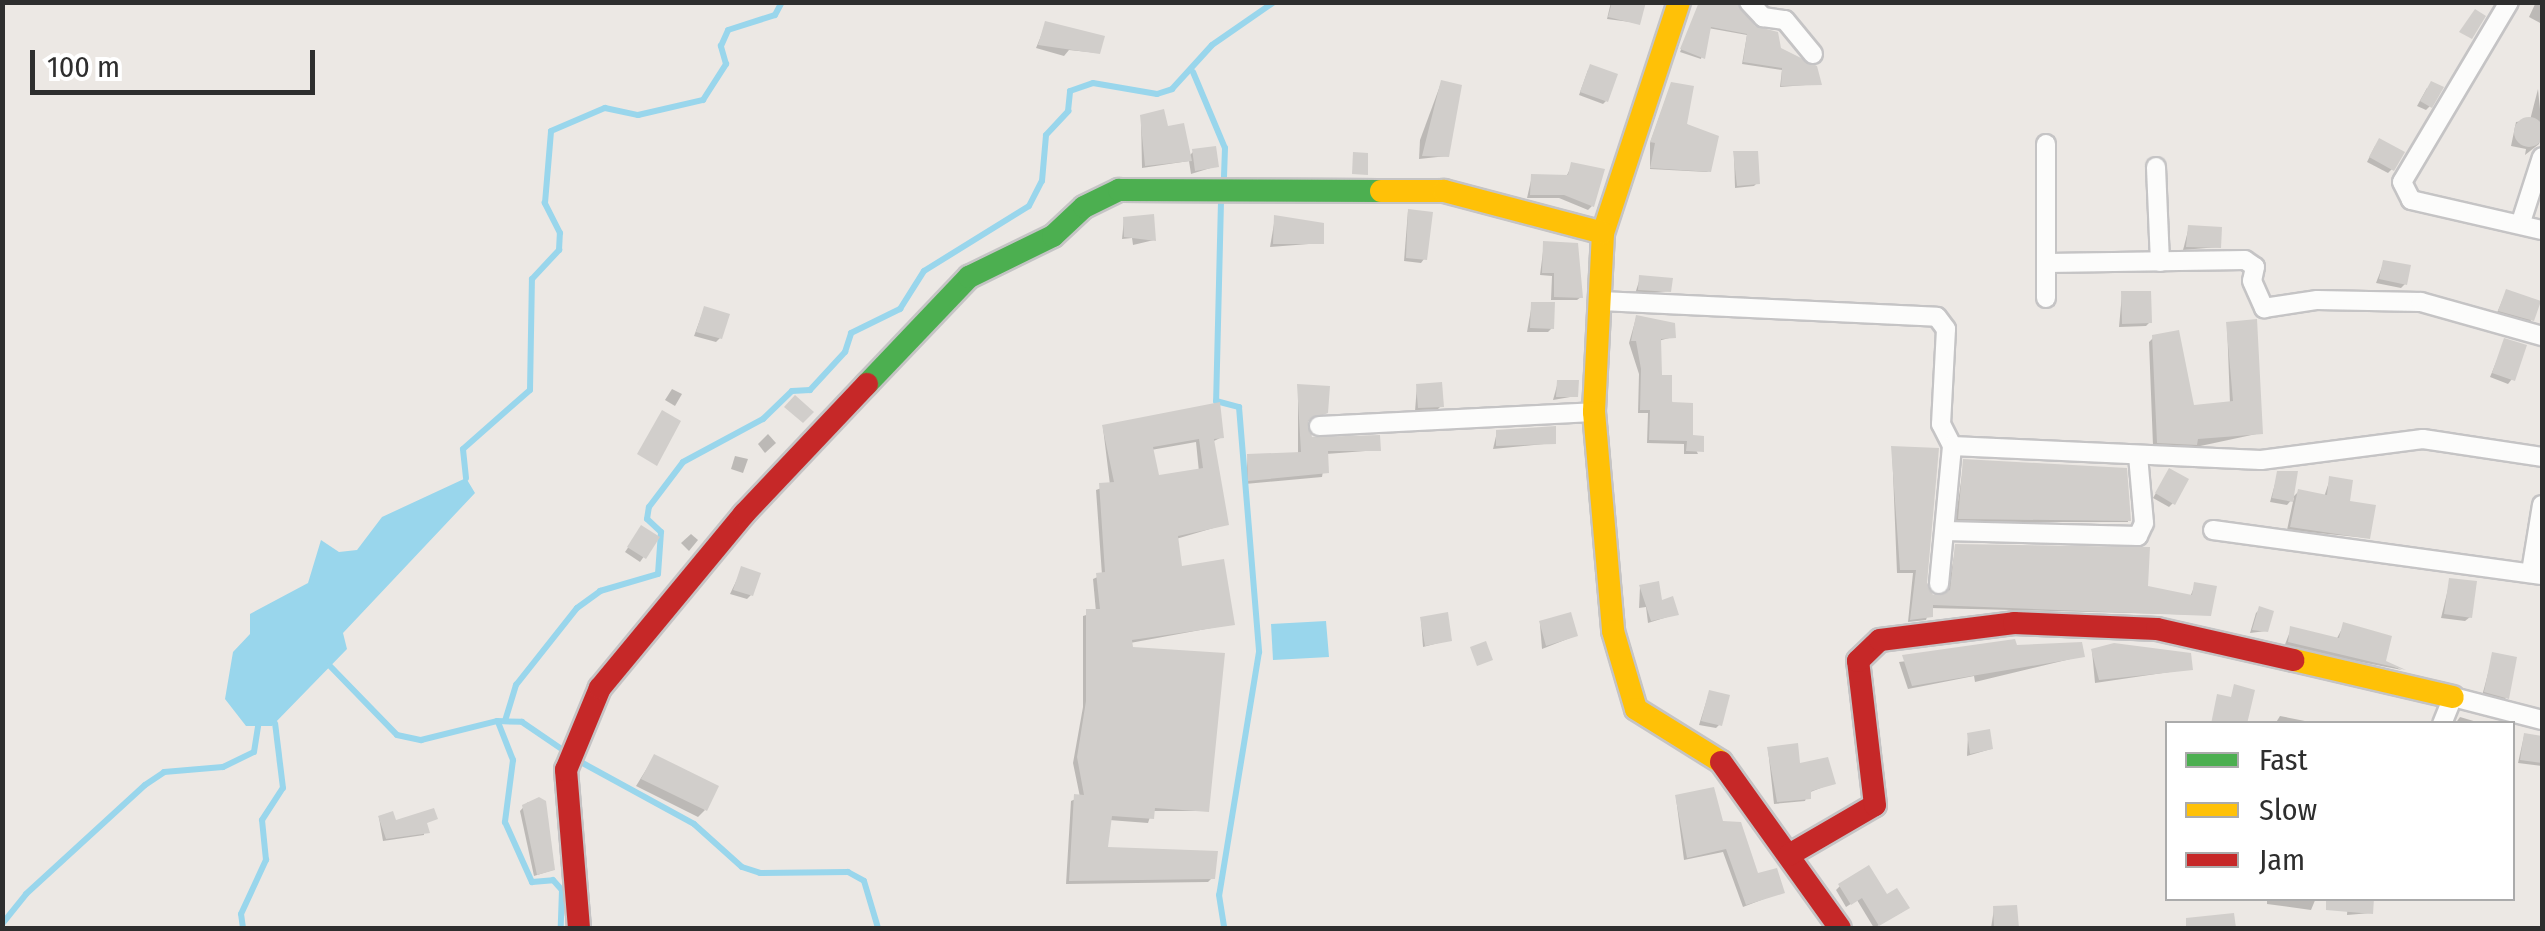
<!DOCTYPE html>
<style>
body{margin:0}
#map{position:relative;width:2545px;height:931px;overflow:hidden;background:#ece8e4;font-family:"Fira Sans Condensed",sans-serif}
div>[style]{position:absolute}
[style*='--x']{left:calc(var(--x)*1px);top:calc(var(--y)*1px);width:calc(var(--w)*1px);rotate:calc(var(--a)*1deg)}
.water>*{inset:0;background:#99d6ec}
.shadow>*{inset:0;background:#0003}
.stream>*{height:6px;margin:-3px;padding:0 3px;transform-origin:3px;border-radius:3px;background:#99d6ec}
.building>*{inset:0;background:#d1cecb}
.round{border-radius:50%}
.roads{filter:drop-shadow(2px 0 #c5c4c5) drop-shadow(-2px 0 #c5c4c5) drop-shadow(0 2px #c5c4c5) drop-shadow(0 -2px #c5c4c5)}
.street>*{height:18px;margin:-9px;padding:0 9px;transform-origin:9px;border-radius:9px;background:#fcfcfb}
.fast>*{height:22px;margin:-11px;padding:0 11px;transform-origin:11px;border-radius:11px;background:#4caf50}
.slow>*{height:22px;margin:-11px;padding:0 11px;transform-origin:11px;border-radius:11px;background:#ffc107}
.jam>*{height:22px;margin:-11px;padding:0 11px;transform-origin:11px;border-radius:11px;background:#c62828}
span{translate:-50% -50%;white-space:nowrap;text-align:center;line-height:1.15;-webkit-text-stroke:8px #fff;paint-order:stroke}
.frame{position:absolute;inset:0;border:5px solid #2e2e2e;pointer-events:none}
.legend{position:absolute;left:2165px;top:721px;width:350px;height:180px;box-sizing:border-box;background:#fff;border:2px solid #ababab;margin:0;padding:12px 18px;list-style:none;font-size:30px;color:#2e2e2e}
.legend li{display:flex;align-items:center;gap:20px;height:50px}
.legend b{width:50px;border:2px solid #ababab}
.scale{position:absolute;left:30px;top:50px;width:285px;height:45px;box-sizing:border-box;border:5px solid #2e2e2e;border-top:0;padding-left:12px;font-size:30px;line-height:35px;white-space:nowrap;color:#2e2e2e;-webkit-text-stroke:8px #fff;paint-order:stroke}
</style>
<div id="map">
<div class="water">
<div style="clip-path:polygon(466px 478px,475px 493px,343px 633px,347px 649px,272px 726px,246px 726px,225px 699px,233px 652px,250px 634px,250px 614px,308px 583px,321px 540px,339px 552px,357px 550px,382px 517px)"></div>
<div style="clip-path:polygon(1326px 621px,1329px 657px,1273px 660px,1271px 624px)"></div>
</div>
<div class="shadow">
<div style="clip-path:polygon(1611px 2px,1643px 2px,1638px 23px,1607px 19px)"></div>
<div style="clip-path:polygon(1701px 2px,1737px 11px,1819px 84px,1780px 87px,1782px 70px,1742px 64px,1747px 35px,1708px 28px,1701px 59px,1680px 52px)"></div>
<div style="clip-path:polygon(2536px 2px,2542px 2px,2542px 24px,2529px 17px)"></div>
<div style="clip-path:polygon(1046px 24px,1098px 53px,1069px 50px,1064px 56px,1036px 48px)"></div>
<div style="clip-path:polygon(1588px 70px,1606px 101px,1603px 104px,1579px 95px)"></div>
<div style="clip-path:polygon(1441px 83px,1447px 156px,1419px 159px,1420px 140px)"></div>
<div style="clip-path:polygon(1670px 87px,1709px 171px,1707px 172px,1650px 169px,1650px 143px)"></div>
<div style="clip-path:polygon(2427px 88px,2430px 106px,2426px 110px,2417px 106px)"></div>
<div style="clip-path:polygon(2538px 89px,2542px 129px,2539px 144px,2525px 155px,2526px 149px,2511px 146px,2516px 122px,2530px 120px)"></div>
<div style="clip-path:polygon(1141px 118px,1166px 129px,1189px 156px,1193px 152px,1217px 166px,1191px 174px,1189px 161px,1142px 168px)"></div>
<div style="clip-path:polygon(2375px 146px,2392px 169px,2388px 173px,2367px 162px)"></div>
<div style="clip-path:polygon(1734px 153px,1757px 183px,1754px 186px,1735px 188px)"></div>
<div style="clip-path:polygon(1572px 165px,1592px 206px,1588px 210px,1559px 198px,1527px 198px,1532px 176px,1566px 177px)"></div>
<div style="clip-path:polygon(1408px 211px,1424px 259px,1421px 263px,1404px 261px)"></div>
<div style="clip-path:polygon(1275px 218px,1322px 243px,1270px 247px)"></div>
<div style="clip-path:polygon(1124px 219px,1154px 240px,1133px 245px,1132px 238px,1122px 239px)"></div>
<div style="clip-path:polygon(2189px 227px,2218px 247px,2183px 250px)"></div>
<div style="clip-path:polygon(1544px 244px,1581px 297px,1577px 300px,1551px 300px,1552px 276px,1540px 275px)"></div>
<div style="clip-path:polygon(2384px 262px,2405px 284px,2401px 288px,2376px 283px)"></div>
<div style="clip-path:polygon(1640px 278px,1669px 291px,1635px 294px)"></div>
<div style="clip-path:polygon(2506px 292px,2532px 319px,2528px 324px,2496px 315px)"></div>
<div style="clip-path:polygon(2122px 294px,2150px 322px,2146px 326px,2119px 327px)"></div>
<div style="clip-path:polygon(1532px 304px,1552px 328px,1548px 332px,1527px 332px)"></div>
<div style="clip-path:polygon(704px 309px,720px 338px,716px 342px,694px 336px)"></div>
<div style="clip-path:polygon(1636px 318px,1673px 337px,1658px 341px,1660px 377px,1698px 454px,1684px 454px,1684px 444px,1647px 443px,1648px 413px,1638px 413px,1639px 374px,1629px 343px)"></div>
<div style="clip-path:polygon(2227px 324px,2261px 433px,2191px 448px,2153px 446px,2149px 342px,2154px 337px,2192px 407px,2230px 404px)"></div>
<div style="clip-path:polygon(2505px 341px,2512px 379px,2508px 384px,2490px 377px)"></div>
<div style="clip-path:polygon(1558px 382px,1576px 396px,1553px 400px)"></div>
<div style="clip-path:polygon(1417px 386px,1441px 406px,1437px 410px,1415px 411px)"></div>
<div style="clip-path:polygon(1298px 387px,1325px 412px,1305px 423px,1311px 439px,1379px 450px,1326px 454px,1322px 477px,1245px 484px,1248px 456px,1298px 454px)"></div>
<div style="clip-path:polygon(672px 389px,682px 394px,675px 406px,665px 400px)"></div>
<div style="clip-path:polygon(evenodd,1103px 428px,1222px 437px,1212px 442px,1227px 524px,1176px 539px,1180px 569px,1233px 624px,1130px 643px,1206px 811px,1152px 811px,1148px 823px,1109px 820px,1105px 850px,1212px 878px,1208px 882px,1066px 884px,1071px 801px,1080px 797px,1073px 763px,1083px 707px,1083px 616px,1096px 612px,1093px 579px,1102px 575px,1096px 490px,1110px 485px,1103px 428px,1196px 442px,1199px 472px,1157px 478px,1151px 450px,1196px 442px)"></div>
<div style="clip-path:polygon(1497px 432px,1554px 443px,1493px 449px)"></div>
<div style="clip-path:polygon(768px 434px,776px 443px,765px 453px,758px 444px)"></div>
<div style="clip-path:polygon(1892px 448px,1931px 598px,1947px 594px,1956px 546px,2190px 597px,2195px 585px,2209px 615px,1930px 608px,1926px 620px,1908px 622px,1913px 573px,1897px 573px)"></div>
<div style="clip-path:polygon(735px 456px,748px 459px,743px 473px,731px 469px)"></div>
<div style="clip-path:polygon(1964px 462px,2124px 470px,2128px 522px,1955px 522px)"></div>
<div style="clip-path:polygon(2278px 473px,2291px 499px,2298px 492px,2324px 497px,2330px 479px,2368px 538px,2287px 530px,2294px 497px,2287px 505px,2270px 502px)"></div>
<div style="clip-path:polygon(2166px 476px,2173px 503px,2169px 507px,2153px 498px)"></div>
<div style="clip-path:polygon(638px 533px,657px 538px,640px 562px,625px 552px)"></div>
<div style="clip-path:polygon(691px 534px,698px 540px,689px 551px,681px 543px)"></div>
<div style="clip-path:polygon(742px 569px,751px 595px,747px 599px,730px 594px)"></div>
<div style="clip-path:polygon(2450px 581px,2470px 617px,2465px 621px,2441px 618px)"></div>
<div style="clip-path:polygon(1640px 587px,1660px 603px,1677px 614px,1648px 623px,1646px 607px,1639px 608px)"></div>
<div style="clip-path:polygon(2260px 609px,2266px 631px,2250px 633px,2256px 613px)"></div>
<div style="clip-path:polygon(1421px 619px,1450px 640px,1423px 647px)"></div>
<div style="clip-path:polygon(1540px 624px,1575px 636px,1542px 649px)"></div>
<div style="clip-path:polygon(2344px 625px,2383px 662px,2402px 670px,2284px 647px,2291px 629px,2336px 640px)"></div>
<div style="clip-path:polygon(2016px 647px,2083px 656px,1975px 682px,1974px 676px,1908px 689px,1899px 662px)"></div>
<div style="clip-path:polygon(2092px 651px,2190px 669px,2095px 683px)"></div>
<div style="clip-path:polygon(2493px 655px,2507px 697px,2503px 701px,2482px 696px)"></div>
<div style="clip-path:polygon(1709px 693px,1720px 724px,1716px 728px,1699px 725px)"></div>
<div style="clip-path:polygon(2280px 716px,2320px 724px,2275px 724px)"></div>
<div style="clip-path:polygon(2460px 717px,2477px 722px,2455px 724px)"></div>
<div style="clip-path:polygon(1968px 735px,1991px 749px,1967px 756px)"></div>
<div style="clip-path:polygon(2524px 736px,2542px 741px,2542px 766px,2518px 763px)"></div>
<div style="clip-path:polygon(1768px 749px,1798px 766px,1833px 783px,1808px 793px,1805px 801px,1774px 804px)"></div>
<div style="clip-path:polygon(654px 757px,705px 810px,698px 817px,636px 786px)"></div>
<div style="clip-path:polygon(1676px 798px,1721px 824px,1756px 876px,1782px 892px,1743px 907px,1723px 852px,1684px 860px)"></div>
<div style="clip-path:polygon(528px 802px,553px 870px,534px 876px,520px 811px)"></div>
<div style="clip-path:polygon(379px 818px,395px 823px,435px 818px,424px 824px,424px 835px,383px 841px)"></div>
<div style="clip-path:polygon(1840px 886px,1886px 897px,1902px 912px,1874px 928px,1857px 900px,1846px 907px,1836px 890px)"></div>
<div style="clip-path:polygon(2267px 898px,2316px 898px,2311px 910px,2267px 904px)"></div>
<div style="clip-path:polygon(2348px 898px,2371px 913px,2347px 915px)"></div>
<div style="clip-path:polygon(2015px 907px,2016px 928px,1991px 928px,1994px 909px)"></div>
</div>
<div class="stream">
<div style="--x:1193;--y:72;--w:82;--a:67.2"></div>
<div style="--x:1225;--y:148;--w:36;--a:92"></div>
<div style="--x:1221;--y:201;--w:200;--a:91.4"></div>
<div style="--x:1216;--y:401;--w:24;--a:15"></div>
<div style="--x:1239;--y:407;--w:246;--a:85.3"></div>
<div style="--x:1259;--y:652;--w:246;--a:99.3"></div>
<div style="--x:1219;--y:895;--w:33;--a:81"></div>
<div style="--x:466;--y:478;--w:29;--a:-96"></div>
<div style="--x:463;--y:449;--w:89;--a:-41.4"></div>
<div style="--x:530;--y:390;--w:111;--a:-89"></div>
<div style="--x:532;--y:279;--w:40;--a:-47"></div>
<div style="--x:559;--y:250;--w:17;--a:-87"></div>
<div style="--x:560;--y:233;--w:34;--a:-117"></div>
<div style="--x:545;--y:203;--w:72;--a:-85.2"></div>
<div style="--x:551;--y:131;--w:59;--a:-23.1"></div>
<div style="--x:605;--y:108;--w:34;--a:12"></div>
<div style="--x:638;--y:115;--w:67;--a:-13"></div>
<div style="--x:703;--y:100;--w:43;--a:-57.4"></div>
<div style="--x:726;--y:64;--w:19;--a:-106"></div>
<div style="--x:721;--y:46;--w:17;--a:-66"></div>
<div style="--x:728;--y:30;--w:49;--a:-17.7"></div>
<div style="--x:775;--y:15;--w:15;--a:-62"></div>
<div style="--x:330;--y:666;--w:96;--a:45.8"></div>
<div style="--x:397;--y:735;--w:25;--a:12"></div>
<div style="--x:421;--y:740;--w:78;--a:-14"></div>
<div style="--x:497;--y:721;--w:25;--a:2"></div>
<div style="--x:522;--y:722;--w:53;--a:34.3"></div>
<div style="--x:505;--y:721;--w:38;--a:-73"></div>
<div style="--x:516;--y:685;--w:98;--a:-51.6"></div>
<div style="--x:577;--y:608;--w:29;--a:-36"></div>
<div style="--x:600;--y:591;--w:60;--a:-16.3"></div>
<div style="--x:658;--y:574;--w:42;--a:-85.9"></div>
<div style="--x:661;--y:532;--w:19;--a:-137"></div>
<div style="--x:647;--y:519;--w:12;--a:-81"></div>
<div style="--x:649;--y:507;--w:56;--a:-52.9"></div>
<div style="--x:683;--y:462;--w:91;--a:-28.3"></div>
<div style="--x:763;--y:419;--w:40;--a:-44"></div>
<div style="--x:792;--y:391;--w:18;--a:-3"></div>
<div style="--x:810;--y:390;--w:52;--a:-47.4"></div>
<div style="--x:845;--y:352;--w:20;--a:-72"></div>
<div style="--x:851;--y:333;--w:55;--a:-26.1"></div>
<div style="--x:900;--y:309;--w:45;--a:-57.7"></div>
<div style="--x:924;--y:271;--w:123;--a:-31.8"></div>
<div style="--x:1029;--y:206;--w:28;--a:-63"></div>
<div style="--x:1042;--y:181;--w:46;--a:-85"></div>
<div style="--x:1046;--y:135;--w:33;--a:-47"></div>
<div style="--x:1068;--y:111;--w:20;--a:-84"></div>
<div style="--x:1070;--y:91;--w:24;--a:-19"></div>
<div style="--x:1093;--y:83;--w:65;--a:9.8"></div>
<div style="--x:1157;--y:94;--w:16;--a:-18"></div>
<div style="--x:1172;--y:89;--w:59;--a:-47.7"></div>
<div style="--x:1212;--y:45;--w:75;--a:-34.7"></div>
<div style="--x:498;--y:722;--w:41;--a:68.5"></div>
<div style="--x:513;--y:760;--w:63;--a:97.4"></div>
<div style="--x:505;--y:822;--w:66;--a:65.8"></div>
<div style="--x:532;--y:882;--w:21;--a:-5"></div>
<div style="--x:553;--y:880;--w:13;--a:48"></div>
<div style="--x:562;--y:890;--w:38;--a:92"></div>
<div style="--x:579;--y:761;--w:131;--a:28.7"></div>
<div style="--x:694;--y:824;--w:64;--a:41.9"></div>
<div style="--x:742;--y:867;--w:19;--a:18"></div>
<div style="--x:760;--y:873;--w:88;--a:-0.7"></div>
<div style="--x:848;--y:872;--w:18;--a:29"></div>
<div style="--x:864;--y:881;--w:49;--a:73.4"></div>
<div style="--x:2;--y:924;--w:38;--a:-51"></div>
<div style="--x:26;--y:894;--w:161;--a:-42.5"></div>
<div style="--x:145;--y:785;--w:23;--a:-34"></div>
<div style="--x:164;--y:772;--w:59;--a:-4.8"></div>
<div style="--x:223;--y:767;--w:34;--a:-26"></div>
<div style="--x:254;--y:752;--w:26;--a:-81"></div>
<div style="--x:243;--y:928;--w:14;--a:-98"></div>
<div style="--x:241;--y:914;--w:60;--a:-65.2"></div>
<div style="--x:266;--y:860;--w:40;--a:-95.7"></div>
<div style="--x:262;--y:820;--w:38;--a:-57"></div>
<div style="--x:283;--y:788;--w:65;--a:-97"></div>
</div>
<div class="building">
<div style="clip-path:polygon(1612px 2px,1646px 2px,1640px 25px,1608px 17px)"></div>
<div style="clip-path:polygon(1699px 2px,1737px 2px,1755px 26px,1778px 32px,1781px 48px,1817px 66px,1822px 85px,1781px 86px,1782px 68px,1743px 62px,1747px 34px,1711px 27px,1705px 59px,1680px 49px)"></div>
<div style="clip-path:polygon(2475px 9px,2486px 16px,2472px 39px,2459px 32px)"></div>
<div style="clip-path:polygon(1045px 21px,1105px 36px,1100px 54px,1038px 45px)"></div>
<div style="clip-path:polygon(1590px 64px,1618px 74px,1608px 102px,1580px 92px)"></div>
<div style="clip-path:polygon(1441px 80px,1462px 85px,1449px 157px,1422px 156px)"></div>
<div style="clip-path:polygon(2431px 81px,2444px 87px,2432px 108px,2420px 101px)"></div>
<div style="clip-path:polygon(1671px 82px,1694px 86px,1687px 124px,1719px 136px,1711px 172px,1650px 168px,1655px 143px,1650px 142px)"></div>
<div style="clip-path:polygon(1164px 109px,1168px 126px,1184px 123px,1192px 161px,1145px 166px,1140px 115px)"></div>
<div class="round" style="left:2514px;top:117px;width:30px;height:30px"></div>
<div style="clip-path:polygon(2379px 138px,2405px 152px,2394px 171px,2369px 157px)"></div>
<div style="clip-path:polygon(1216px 146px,1219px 167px,1195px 171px,1192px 149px)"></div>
<div style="clip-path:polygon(1733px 151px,1758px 151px,1760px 184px,1737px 186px)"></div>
<div style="clip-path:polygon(1353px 152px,1368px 153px,1368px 175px,1352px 174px)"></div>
<div style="clip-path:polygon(1571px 162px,1605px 169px,1594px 207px,1564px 195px,1530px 195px,1531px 174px,1568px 175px)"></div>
<div style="clip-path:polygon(1408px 209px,1433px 212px,1427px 260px,1406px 258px)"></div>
<div style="clip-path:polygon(1154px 214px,1156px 241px,1124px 237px,1123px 217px)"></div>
<div style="clip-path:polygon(1274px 215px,1324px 223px,1324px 244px,1273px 244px)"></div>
<div style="clip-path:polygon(2188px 225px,2222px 227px,2221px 248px,2186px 247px)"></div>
<div style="clip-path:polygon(1543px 241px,1578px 243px,1583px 298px,1554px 297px,1554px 273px,1542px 273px)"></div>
<div style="clip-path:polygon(2383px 260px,2411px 265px,2407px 285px,2379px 279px)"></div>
<div style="clip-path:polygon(1639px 275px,1673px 278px,1671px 292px,1638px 290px)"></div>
<div style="clip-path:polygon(2506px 289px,2541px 301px,2534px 321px,2498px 311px)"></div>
<div style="clip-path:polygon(2121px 291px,2151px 291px,2152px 323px,2122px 324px)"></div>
<div style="clip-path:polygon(1531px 302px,1555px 302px,1554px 329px,1530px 328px)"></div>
<div style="clip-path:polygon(704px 306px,730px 314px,722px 339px,696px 332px)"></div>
<div style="clip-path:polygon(1636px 315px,1675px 323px,1676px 338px,1661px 339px,1662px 375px,1672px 375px,1672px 402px,1693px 403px,1693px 435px,1704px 436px,1704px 452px,1686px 451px,1687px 441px,1649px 440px,1650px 410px,1640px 410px,1641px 369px,1636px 341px,1631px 341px)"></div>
<div style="clip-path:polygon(2257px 319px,2263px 434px,2198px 439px,2197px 445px,2157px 443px,2152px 335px,2179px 330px,2194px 405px,2233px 401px,2226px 322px)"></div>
<div style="clip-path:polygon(2504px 338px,2527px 345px,2515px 381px,2492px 373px)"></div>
<div style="clip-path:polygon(1557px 380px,1579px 380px,1578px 397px,1556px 397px)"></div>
<div style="clip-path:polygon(1442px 382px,1444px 407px,1418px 408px,1416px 384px)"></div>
<div style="clip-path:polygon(1297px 384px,1330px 386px,1328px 413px,1308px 421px,1312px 437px,1380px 435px,1381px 451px,1328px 451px,1329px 473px,1248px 481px,1247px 454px,1301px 452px)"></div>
<div style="clip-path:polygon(795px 395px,814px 412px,803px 423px,784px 407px)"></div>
<div style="clip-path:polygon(evenodd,1220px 402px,1224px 438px,1214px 439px,1229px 525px,1178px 536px,1182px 566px,1224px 559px,1235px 625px,1132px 640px,1133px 647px,1225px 653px,1209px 812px,1155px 808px,1154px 819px,1112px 816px,1108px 847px,1218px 851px,1215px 879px,1069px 881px,1074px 794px,1084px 795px,1077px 757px,1086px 701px,1086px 609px,1100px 609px,1096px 573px,1105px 572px,1099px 483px,1114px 482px,1102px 425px,1220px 402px,1199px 439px,1203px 468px,1159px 475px,1153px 447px,1199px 439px)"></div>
<div style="clip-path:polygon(662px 410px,681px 421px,657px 466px,637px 454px)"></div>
<div style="clip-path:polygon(1556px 426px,1556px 444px,1496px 446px,1496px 430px)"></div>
<div style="clip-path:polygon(1891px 446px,1939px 448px,1927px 583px,1933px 595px,1950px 590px,1955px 544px,2150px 547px,2148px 586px,2192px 595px,2194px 582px,2217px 586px,2211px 616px,1933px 605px,1933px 617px,1910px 620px,1916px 570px,1900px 570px)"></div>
<div style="clip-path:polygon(1963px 459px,2127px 468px,2131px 521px,1958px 519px)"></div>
<div style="clip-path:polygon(2169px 468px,2189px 479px,2175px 505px,2155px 493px)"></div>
<div style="clip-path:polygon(2277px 471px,2298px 471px,2293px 502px,2272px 498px)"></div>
<div style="clip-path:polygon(2329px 476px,2353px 480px,2350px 501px,2376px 505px,2370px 539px,2290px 527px,2298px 489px,2327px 495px)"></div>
<div style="clip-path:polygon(641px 525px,660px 537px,646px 559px,627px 547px)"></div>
<div style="clip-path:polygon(741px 566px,761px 573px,753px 596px,733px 590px)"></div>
<div style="clip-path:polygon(2449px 578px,2477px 581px,2472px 618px,2444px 614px)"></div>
<div style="clip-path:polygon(1659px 581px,1662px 600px,1673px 596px,1679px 615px,1651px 621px,1639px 585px)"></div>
<div style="clip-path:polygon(2259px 606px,2274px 611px,2268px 632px,2252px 630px)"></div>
<div style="clip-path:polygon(1448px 612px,1452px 641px,1425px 646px,1420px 617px)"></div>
<div style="clip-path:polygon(1571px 612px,1578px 636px,1546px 646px,1539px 621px)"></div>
<div style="clip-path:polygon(2343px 622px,2392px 636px,2386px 661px,2406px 670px,2288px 642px,2290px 626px,2339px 638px)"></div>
<div style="clip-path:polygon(2015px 639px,2017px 645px,2082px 642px,2085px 657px,1912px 686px,1902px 655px)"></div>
<div style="clip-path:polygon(1486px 641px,1493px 660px,1477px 666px,1470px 647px)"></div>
<div style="clip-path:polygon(2114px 643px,2191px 653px,2193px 670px,2099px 680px,2091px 649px)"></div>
<div style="clip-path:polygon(2492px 652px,2517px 657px,2509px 699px,2484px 692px)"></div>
<div style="clip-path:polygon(2234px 684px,2255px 690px,2247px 724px,2211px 724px,2217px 694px,2231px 697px)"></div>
<div style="clip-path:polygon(1709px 690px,1730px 695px,1722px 726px,1701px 721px)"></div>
<div style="clip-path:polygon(1990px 729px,1993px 749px,1970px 754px,1967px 733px)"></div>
<div style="clip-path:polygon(2524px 733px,2542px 736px,2542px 763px,2520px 760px)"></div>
<div style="clip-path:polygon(1798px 743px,1800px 763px,1828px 757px,1836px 784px,1811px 791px,1811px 799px,1777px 802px,1767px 747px)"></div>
<div style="clip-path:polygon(654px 754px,719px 786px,707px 811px,641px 779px)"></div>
<div style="clip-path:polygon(1714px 787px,1723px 821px,1741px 822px,1758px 873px,1777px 868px,1785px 893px,1746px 905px,1726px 849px,1687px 858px,1675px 795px)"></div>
<div style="clip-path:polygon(539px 797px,546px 801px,555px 870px,537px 875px,522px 805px)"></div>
<div style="clip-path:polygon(434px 808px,438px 819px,427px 823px,430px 833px,386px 839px,378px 816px,393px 811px,396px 820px)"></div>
<div style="clip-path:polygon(1869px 865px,1887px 894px,1897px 888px,1910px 908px,1879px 926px,1862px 898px,1851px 905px,1838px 884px)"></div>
<div style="clip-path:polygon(2326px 898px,2374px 898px,2373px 914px,2326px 910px)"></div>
<div style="clip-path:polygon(2017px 905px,2019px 928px,1994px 928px,1993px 906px)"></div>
<div style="clip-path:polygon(2234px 913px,2236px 928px,2186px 928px,2186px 918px)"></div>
</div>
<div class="roads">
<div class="street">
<div style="--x:1749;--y:2;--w:21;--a:47"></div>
<div style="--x:1763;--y:17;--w:22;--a:8"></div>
<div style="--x:1785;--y:20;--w:44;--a:50.5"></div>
<div style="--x:2509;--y:2;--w:209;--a:120.7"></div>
<div style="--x:2402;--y:182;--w:20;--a:63"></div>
<div style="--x:2411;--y:200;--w:134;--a:12.9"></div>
<div style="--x:2156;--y:167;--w:95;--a:87.6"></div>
<div style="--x:2521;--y:222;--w:68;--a:-72.1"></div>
<div style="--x:2048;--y:263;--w:197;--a:-0.9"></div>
<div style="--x:2245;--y:260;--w:12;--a:35"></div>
<div style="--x:2255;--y:267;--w:14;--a:102"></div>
<div style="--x:2252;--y:281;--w:30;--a:66"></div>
<div style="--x:2264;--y:308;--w:54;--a:-8.6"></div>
<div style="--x:2317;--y:300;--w:104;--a:1.1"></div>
<div style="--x:2421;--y:302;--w:126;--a:15.7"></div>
<div style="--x:2046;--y:298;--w:154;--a:-90"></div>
<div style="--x:1601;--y:301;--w:336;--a:2.7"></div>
<div style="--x:1937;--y:317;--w:15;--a:53"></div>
<div style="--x:1946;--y:329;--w:95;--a:93"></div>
<div style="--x:1941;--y:424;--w:25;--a:63"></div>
<div style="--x:1319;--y:426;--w:275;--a:-2.9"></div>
<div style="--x:2213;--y:530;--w:332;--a:7.8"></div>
<div style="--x:1946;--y:531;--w:192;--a:1.5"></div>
<div style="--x:2138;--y:536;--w:14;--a:-65"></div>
<div style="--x:2144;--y:523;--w:67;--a:-95.1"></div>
<div style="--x:2531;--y:572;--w:68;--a:-80.7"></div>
<div style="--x:1939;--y:584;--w:139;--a:-84.6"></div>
<div style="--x:1952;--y:446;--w:309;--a:2.6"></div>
<div style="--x:2261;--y:460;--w:163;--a:-7.4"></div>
<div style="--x:2423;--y:439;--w:120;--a:8.6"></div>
<div style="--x:2442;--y:724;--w:29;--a:-68"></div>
<div style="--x:2453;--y:697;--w:92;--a:14.5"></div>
</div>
<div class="fast">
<div style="--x:867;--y:384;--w:148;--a:-46.4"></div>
<div style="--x:969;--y:277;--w:93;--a:-26"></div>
<div style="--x:1053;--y:236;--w:42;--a:-43.1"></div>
<div style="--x:1084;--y:207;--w:39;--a:-26"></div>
<div style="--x:1119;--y:190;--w:262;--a:0.2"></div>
</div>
<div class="slow">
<div style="--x:1679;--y:2;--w:243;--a:108.2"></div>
<div style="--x:1603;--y:233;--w:179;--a:92.9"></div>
<div style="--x:1594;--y:412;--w:220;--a:85"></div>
<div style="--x:1613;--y:631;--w:81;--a:73.6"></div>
<div style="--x:1636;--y:709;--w:100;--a:31.9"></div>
<div style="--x:1381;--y:191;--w:63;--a:0"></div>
<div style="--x:1444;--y:191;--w:164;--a:14.8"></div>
<div style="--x:2294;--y:660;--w:163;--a:13.1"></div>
</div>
<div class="jam">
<div style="--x:1721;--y:762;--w:204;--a:54.4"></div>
<div style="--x:1789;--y:855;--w:99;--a:-30.2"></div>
<div style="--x:1875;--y:805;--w:145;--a:-96.7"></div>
<div style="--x:1858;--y:661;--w:30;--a:-44"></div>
<div style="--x:1880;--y:640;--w:135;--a:-7.2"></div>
<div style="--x:2014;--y:623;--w:143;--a:2.4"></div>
<div style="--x:2157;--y:629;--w:140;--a:12.8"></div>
<div style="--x:579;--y:928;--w:159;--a:-94.7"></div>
<div style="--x:566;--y:770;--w:89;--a:-67.5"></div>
<div style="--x:600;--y:688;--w:226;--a:-50.4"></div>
<div style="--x:744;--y:514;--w:179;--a:-46.6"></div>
</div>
</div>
<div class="frame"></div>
<ul class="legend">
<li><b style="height:12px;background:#4caf50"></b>Fast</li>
<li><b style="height:12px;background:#ffc107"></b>Slow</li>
<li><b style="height:12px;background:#c62828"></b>Jam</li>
</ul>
<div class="scale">100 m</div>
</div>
